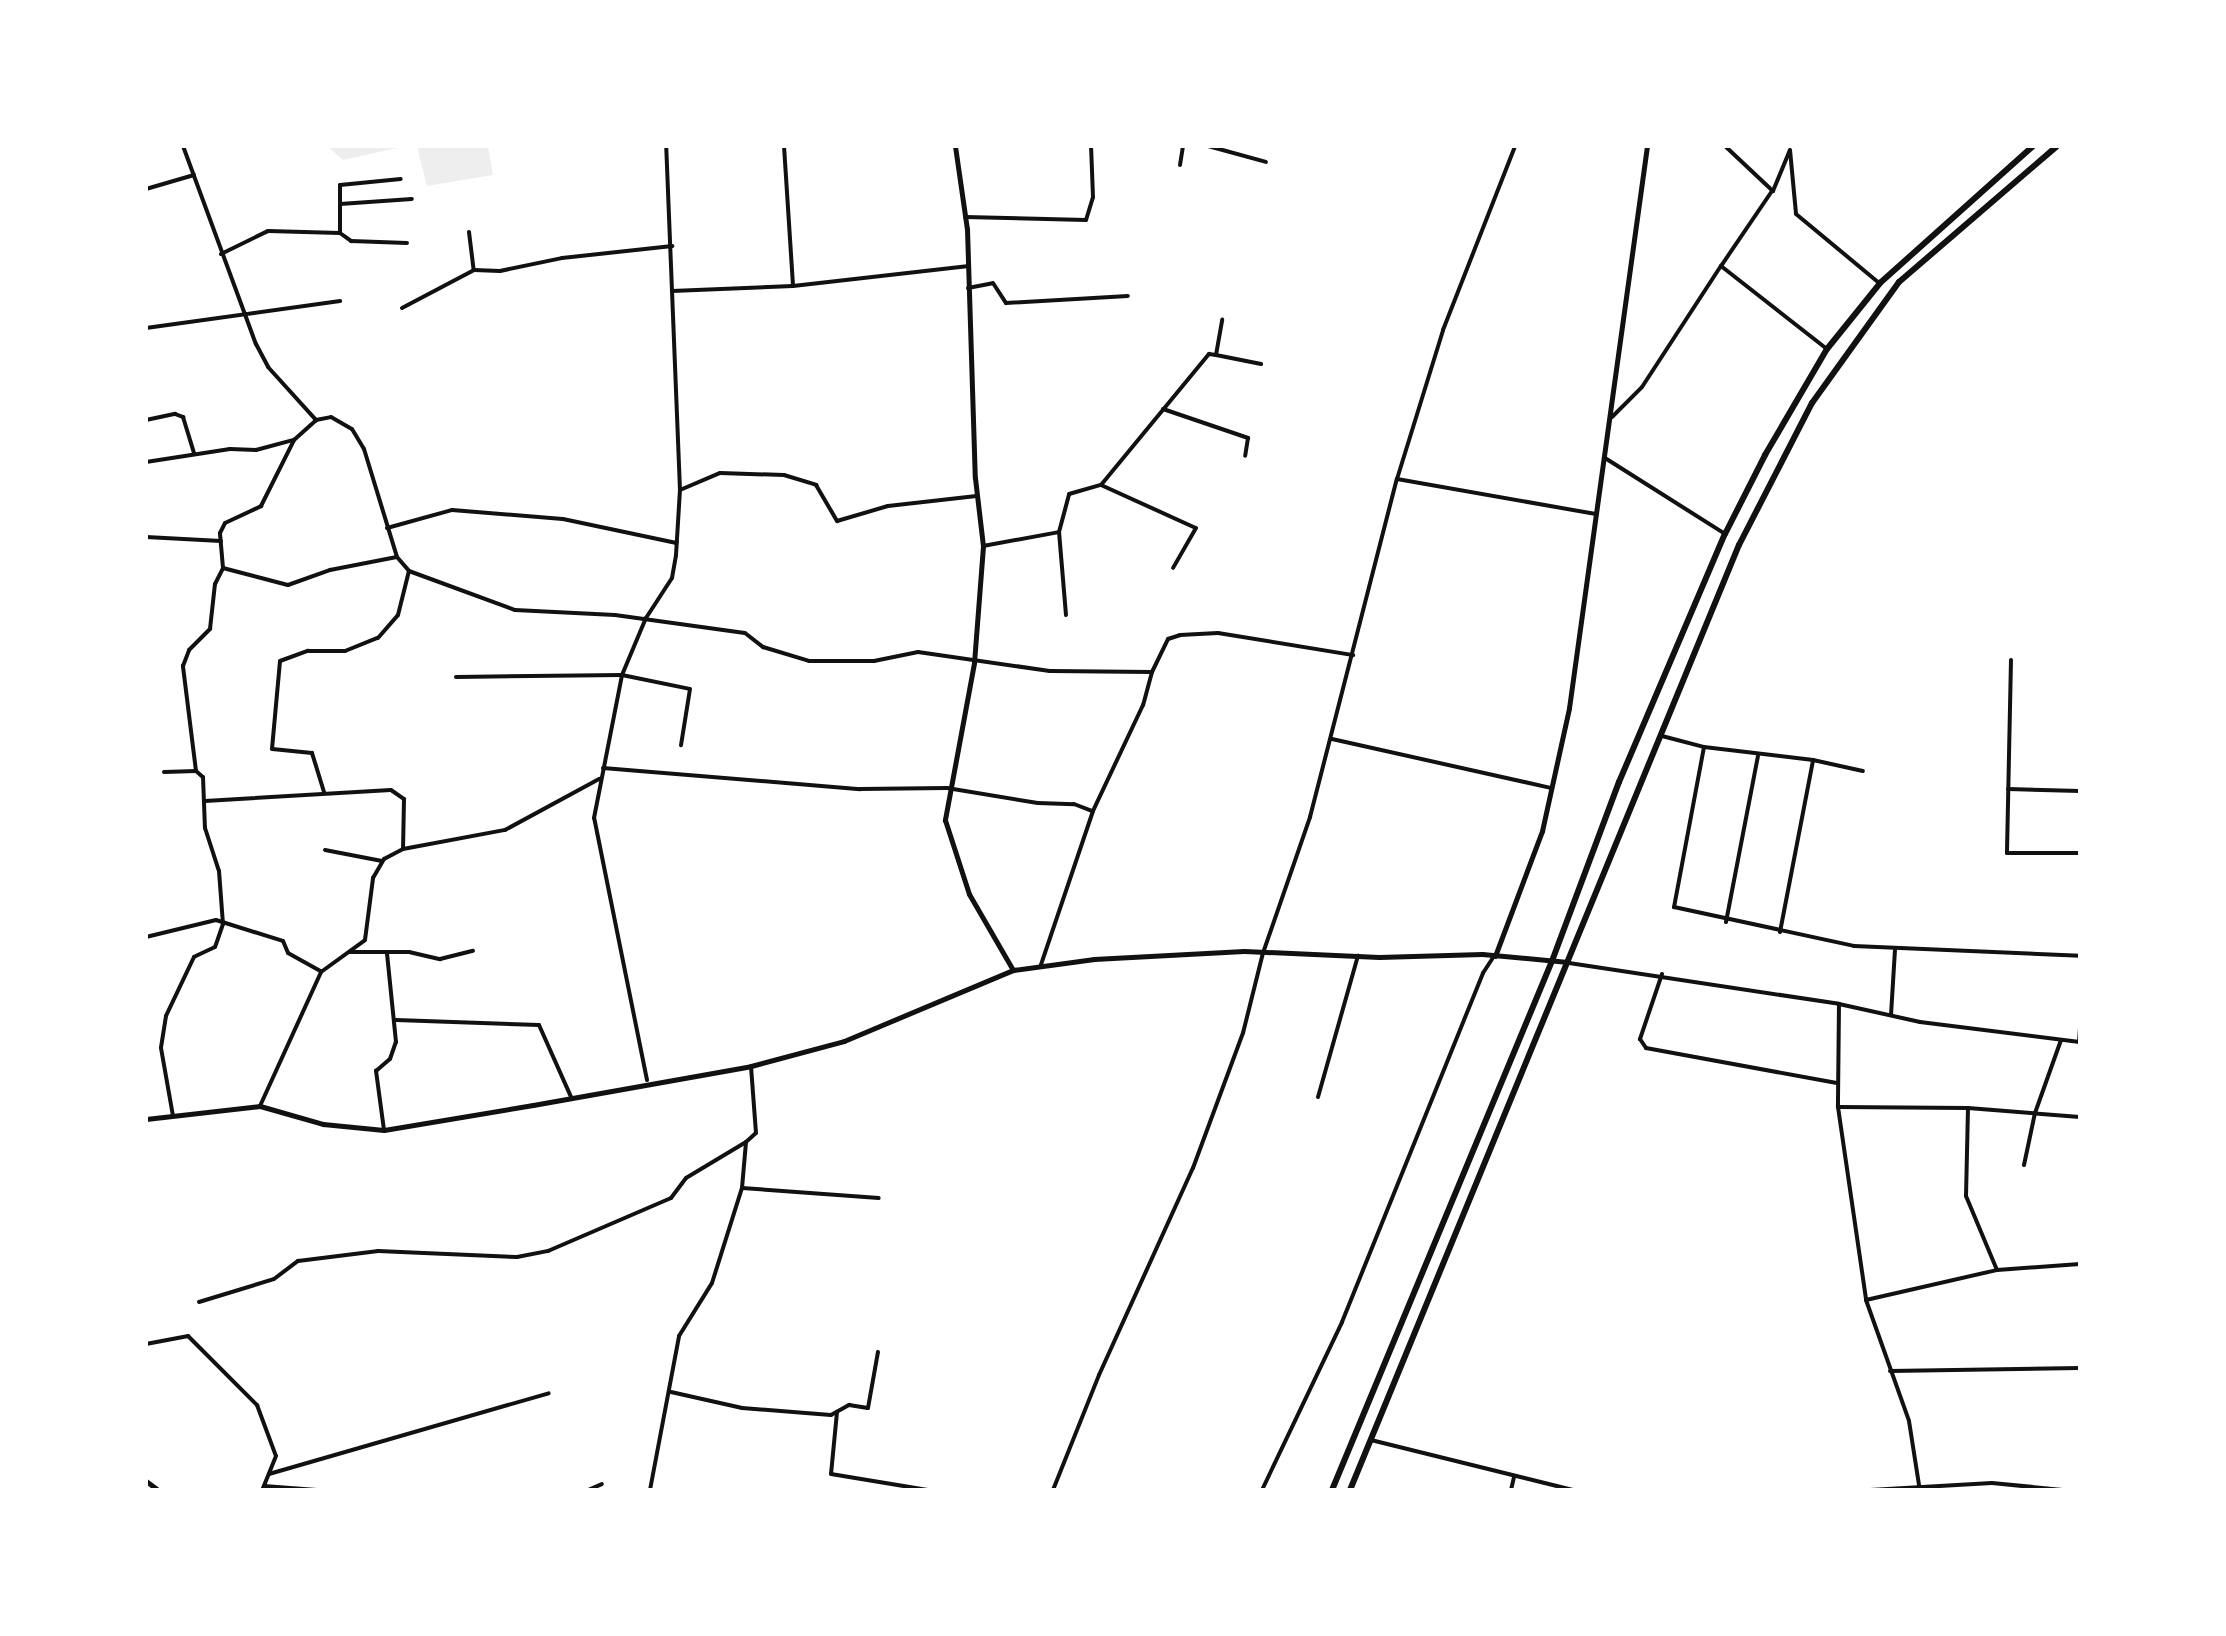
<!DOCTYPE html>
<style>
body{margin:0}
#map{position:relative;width:2226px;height:1636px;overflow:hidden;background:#fff;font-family:"Space Grotesk",sans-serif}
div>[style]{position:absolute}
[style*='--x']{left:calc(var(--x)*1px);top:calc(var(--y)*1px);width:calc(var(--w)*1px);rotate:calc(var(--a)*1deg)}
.green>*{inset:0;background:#eee}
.minor>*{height:4px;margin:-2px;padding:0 2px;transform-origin:2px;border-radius:2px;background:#111}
.tertiary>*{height:5px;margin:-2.5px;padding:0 2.5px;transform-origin:2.5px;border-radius:2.5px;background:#111}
.secondary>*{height:5px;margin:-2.5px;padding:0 2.5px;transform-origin:2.5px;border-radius:2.5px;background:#111}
.trunk>*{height:6px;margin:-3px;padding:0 3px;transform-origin:3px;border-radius:3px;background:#111}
span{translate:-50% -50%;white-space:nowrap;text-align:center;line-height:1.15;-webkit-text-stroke:6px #fff;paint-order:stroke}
.frame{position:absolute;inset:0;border:148px solid #fff;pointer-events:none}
</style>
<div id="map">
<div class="green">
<div style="clip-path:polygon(327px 146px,406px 146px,343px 160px)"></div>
<div style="clip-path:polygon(417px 146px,488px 146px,493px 175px,427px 186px)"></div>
</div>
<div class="minor">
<div style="--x:183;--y:146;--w:211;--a:69.8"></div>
<div style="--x:256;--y:344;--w:26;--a:62"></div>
<div style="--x:268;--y:367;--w:72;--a:47.8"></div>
<div style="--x:784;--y:146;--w:140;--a:86.3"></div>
<div style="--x:1208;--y:146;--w:60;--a:15.4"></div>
<div style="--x:1725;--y:146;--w:66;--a:43.2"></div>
<div style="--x:1773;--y:191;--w:44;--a:-67.5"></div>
<div style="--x:1790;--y:150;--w:64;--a:84.6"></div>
<div style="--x:1796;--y:214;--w:108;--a:39.7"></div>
<div style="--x:1180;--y:165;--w:19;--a:-81"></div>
<div style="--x:146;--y:189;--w:50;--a:-16.3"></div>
<div style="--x:1772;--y:191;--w:91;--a:124.2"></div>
<div style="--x:1721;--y:266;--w:135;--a:38.1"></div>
<div style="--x:340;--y:204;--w:72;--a:-4"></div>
<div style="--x:965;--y:217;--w:121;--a:1.4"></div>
<div style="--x:1086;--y:220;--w:24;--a:-73"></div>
<div style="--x:1093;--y:197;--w:51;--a:-92.2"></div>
<div style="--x:469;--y:232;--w:38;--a:83"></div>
<div style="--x:340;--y:233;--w:48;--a:-90"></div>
<div style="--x:340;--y:185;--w:61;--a:-5.6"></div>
<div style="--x:221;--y:254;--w:52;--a:-26.1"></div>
<div style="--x:268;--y:231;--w:72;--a:1.6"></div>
<div style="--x:340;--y:233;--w:14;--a:36"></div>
<div style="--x:351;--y:241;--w:56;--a:2"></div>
<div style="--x:968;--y:288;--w:25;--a:-11"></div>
<div style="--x:993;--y:283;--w:24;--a:57"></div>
<div style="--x:1006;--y:303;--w:122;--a:-3.3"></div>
<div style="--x:672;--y:291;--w:121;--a:-2.4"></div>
<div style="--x:793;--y:286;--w:177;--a:-6.5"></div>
<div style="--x:402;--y:308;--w:81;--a:-27.8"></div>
<div style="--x:474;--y:270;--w:26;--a:2"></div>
<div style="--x:500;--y:271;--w:63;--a:-11.8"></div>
<div style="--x:562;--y:258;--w:111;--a:-6.2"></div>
<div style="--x:146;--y:328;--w:196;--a:-7.9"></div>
<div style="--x:1216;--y:355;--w:46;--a:11.3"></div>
<div style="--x:1163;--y:409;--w:90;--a:18.8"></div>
<div style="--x:1248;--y:438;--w:18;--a:99"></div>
<div style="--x:1612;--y:417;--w:42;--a:-45"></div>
<div style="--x:1642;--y:387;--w:145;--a:-56.9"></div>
<div style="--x:146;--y:420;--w:30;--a:-12"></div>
<div style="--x:175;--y:414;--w:9;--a:21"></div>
<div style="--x:183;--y:417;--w:38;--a:73"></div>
<div style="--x:1605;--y:458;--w:142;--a:32.3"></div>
<div style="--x:146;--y:462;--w:85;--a:-8.8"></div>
<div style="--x:230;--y:449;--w:26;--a:2"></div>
<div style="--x:256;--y:450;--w:39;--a:-15"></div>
<div style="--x:1397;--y:479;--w:202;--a:10"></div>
<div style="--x:1101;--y:485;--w:104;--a:24.4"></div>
<div style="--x:1196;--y:528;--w:46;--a:119.9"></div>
<div style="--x:680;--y:490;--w:43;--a:-23"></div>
<div style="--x:720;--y:473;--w:64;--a:1.8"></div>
<div style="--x:784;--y:475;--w:34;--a:17"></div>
<div style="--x:816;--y:485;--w:42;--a:59.7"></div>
<div style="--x:837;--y:521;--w:53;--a:-16.4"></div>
<div style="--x:888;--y:506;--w:89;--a:-6.5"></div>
<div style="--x:387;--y:528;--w:67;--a:-15.5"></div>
<div style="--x:452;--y:510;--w:111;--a:4.6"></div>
<div style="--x:563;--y:519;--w:116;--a:11.9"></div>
<div style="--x:146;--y:537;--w:75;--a:3.1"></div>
<div style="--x:983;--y:546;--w:77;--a:-10.4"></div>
<div style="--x:223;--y:568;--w:67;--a:14.7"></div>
<div style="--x:288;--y:585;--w:45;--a:-19.7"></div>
<div style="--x:330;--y:570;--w:68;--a:-11"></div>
<div style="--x:1066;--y:615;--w:83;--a:-94.8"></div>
<div style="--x:1059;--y:532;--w:39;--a:-75"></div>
<div style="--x:1069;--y:494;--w:33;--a:-16"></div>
<div style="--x:1101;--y:485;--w:170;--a:-50.5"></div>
<div style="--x:1209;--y:354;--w:7;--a:8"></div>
<div style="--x:1216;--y:355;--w:36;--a:-80"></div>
<div style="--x:2011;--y:660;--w:193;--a:91.2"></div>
<div style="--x:2007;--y:853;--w:73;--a:0"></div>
<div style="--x:1152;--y:672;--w:37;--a:-64"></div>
<div style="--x:1168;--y:639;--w:13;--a:-18"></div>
<div style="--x:1180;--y:635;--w:38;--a:-3"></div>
<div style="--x:1218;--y:633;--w:137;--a:9.3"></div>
<div style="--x:456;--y:677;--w:166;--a:-0.7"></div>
<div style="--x:622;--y:675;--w:69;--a:11.6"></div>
<div style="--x:690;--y:689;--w:57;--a:99.1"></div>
<div style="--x:1662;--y:736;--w:43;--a:14.7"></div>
<div style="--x:1704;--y:747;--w:110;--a:6.8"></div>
<div style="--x:1332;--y:739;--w:225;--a:12.6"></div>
<div style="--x:1704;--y:747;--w:163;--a:100.6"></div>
<div style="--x:1674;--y:907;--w:184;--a:12.2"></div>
<div style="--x:1854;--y:946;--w:226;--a:2.5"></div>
<div style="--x:603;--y:768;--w:258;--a:4.7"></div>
<div style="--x:860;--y:789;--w:87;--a:-0.7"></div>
<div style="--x:947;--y:788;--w:92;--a:9.4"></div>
<div style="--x:1038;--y:803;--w:36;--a:2"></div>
<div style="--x:1074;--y:804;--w:19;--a:21"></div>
<div style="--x:196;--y:771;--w:106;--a:-97.1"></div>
<div style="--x:183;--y:666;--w:17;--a:-69"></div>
<div style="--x:189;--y:650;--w:30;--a:-45"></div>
<div style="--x:210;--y:629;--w:45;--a:-83.7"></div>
<div style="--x:215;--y:584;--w:18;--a:-63"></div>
<div style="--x:223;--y:568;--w:35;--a:-95"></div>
<div style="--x:220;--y:533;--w:11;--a:-63"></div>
<div style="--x:225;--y:523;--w:40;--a:-25"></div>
<div style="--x:261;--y:506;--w:74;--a:-63.4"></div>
<div style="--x:294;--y:440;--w:30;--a:-42"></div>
<div style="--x:316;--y:420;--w:15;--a:-11"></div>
<div style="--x:331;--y:417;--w:24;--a:30"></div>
<div style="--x:352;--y:429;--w:23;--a:59"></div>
<div style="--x:364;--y:449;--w:113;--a:73"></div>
<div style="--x:397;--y:557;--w:18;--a:49"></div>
<div style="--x:409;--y:571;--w:113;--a:20.2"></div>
<div style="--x:515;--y:610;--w:100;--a:2.9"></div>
<div style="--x:615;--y:615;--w:131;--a:7.9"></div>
<div style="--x:745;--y:633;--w:23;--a:38"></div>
<div style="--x:763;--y:647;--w:48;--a:16.9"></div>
<div style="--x:809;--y:661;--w:65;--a:0"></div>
<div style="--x:874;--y:661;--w:45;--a:-11.6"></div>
<div style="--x:918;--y:652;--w:133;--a:8.2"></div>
<div style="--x:1050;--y:671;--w:102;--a:0.6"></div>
<div style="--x:1152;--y:672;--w:34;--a:105"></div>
<div style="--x:1143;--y:705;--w:117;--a:115.3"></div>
<div style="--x:1093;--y:811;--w:163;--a:108.7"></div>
<div style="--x:164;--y:772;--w:32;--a:-2"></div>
<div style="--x:196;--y:771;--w:9;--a:41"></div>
<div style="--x:203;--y:777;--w:51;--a:87.8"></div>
<div style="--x:205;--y:828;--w:45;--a:72"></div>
<div style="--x:219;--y:871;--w:53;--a:85.7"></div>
<div style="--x:223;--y:924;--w:24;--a:109"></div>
<div style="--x:215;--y:947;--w:23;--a:155"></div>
<div style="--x:194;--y:957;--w:65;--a:115.4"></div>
<div style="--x:166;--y:1016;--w:32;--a:99"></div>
<div style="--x:161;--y:1048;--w:69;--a:80"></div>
<div style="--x:2008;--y:789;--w:72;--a:1.6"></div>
<div style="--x:324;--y:792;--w:41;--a:-107.1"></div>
<div style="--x:312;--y:753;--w:40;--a:-174.3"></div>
<div style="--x:272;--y:749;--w:88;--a:-84.8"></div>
<div style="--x:280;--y:661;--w:30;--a:-20"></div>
<div style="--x:308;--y:651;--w:37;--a:0"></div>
<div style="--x:345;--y:651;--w:35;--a:-22"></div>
<div style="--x:378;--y:638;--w:30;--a:-49"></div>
<div style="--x:398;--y:615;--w:45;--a:-76"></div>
<div style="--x:205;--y:801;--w:186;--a:-3.4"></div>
<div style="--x:391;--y:790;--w:16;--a:35"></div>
<div style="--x:404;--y:799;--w:50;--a:91.1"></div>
<div style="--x:325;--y:850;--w:58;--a:10.9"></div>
<div style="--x:1726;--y:922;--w:169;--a:-79.1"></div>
<div style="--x:1780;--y:932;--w:175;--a:-79.1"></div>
<div style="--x:1813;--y:760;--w:51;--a:12.4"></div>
<div style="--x:146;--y:937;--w:72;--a:-13.7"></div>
<div style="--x:216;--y:920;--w:70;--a:17.4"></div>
<div style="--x:283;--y:941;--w:13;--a:67"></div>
<div style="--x:288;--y:953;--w:38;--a:29"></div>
<div style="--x:350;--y:952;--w:59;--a:0"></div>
<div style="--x:409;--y:952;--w:32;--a:13"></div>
<div style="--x:440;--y:959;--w:34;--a:-14"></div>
<div style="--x:1569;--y:963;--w:273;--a:8.6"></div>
<div style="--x:1839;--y:1004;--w:83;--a:12.5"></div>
<div style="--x:1920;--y:1022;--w:161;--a:7.1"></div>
<div style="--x:1662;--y:974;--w:69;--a:108.7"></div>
<div style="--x:1640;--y:1039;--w:11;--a:56"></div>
<div style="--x:1646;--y:1048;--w:194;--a:10.4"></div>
<div style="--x:1839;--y:1004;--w:103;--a:90.6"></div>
<div style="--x:1838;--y:1107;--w:195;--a:81.7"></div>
<div style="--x:1866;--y:1300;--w:128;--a:70.4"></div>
<div style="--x:1909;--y:1421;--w:65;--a:81.1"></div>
<div style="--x:1891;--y:1015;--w:65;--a:-86.5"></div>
<div style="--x:396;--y:1020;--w:143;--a:2"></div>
<div style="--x:539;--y:1025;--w:79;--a:66"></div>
<div style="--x:2079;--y:1042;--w:13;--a:-86"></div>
<div style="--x:647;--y:1080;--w:267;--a:-101.4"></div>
<div style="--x:594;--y:818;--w:146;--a:-78.9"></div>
<div style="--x:622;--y:675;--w:62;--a:-67.2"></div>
<div style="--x:646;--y:618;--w:48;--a:-57"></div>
<div style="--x:672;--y:578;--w:23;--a:-80"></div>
<div style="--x:676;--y:555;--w:65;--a:-86.5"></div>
<div style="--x:680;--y:490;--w:344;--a:-92.3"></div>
<div style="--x:1318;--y:1097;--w:147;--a:-74.2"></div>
<div style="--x:260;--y:1106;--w:147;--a:-65.5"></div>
<div style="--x:321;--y:972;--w:54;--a:-36"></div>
<div style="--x:365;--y:940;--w:63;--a:-82.6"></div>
<div style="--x:373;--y:878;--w:22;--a:-60"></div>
<div style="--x:384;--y:859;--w:21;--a:-28"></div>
<div style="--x:403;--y:849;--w:104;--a:-10.6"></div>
<div style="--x:505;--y:830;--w:107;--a:-28.5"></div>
<div style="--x:1838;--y:1107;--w:130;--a:0.4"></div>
<div style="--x:1968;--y:1108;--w:112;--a:4.6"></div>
<div style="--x:1968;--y:1108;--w:88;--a:91.3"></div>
<div style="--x:1966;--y:1196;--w:80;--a:67.3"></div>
<div style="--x:384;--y:1130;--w:60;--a:-97.7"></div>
<div style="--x:376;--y:1071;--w:18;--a:-41"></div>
<div style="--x:390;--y:1059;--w:18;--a:-71"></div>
<div style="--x:396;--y:1042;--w:88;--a:-95.8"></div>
<div style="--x:2024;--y:1165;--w:53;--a:-78.1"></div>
<div style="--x:2035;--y:1113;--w:77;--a:-70.4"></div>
<div style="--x:742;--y:1188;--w:137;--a:4.2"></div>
<div style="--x:1866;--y:1300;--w:134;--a:-12.9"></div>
<div style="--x:1997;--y:1270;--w:83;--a:-4.1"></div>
<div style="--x:199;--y:1302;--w:78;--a:-17"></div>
<div style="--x:274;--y:1279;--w:30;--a:-37"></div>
<div style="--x:298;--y:1261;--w:81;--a:-7.1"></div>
<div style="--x:378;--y:1251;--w:139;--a:2.5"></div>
<div style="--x:517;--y:1257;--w:32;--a:-11"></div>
<div style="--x:548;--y:1251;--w:134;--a:-23.3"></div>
<div style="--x:671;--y:1198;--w:25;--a:-53"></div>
<div style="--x:686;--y:1178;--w:70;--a:-31"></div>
<div style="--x:146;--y:1344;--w:43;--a:-10.8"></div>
<div style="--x:188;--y:1336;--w:98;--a:45"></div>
<div style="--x:257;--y:1405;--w:54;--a:69.6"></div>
<div style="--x:276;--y:1456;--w:37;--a:112"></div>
<div style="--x:1890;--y:1371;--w:190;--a:-0.9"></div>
<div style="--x:671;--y:1392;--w:73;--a:12.7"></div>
<div style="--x:742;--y:1408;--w:89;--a:4.5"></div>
<div style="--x:831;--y:1415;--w:21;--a:-29"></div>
<div style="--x:849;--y:1405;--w:19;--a:9"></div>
<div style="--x:868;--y:1408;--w:57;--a:-79.9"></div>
<div style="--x:837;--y:1412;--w:62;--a:95.5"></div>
<div style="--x:831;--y:1474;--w:98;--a:9.4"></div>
<div style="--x:1371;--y:1440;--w:208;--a:13.9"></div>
<div style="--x:269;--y:1474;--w:291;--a:-16.1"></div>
<div style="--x:264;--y:1486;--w:53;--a:4.3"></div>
<div style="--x:588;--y:1490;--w:15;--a:-23"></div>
<div style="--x:650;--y:1490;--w:157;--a:-79.3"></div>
<div style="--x:679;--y:1336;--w:62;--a:-58.1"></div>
<div style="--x:712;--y:1283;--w:100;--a:-72.5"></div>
<div style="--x:742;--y:1188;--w:46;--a:-85"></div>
<div style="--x:746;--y:1142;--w:13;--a:-42"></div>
<div style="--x:756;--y:1133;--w:67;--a:-94.3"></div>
<div style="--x:1053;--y:1490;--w:124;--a:-68.2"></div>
<div style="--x:1099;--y:1375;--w:227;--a:-65.6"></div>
<div style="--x:1193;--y:1168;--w:144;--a:-69.7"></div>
<div style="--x:1243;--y:1033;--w:82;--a:-76"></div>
<div style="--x:1263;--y:953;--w:144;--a:-70.9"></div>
<div style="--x:1310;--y:817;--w:349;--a:-75.6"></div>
<div style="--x:1397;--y:479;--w:156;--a:-72.8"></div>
<div style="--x:1443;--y:330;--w:198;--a:-68.6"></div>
<div style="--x:1262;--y:1490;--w:186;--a:-64.5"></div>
<div style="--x:1342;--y:1322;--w:376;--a:-68"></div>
<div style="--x:1483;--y:973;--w:20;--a:-57"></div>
<div style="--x:1511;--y:1490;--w:13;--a:-77"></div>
<div style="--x:1870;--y:1490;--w:122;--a:-3.3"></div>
<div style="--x:1992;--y:1483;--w:71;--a:5.6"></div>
</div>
<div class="tertiary">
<div style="--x:1495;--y:956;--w:134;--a:-69.4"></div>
<div style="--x:1542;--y:831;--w:126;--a:-77.6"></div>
<div style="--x:1569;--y:708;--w:567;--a:-82.1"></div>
<div style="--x:146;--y:1481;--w:15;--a:37"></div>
</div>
<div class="secondary">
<div style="--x:955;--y:146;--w:84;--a:81.8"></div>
<div style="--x:967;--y:229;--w:249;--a:88.2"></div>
<div style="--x:975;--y:478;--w:68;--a:83.3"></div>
<div style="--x:983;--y:546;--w:117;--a:94.4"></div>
<div style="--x:974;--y:663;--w:160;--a:100.5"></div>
<div style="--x:945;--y:820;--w:78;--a:72"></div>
<div style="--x:969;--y:894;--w:88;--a:59.9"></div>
<div style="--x:146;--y:1119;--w:115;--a:-6.5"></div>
<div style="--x:260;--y:1106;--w:66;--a:15.9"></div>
<div style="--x:323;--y:1124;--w:61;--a:5.6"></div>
<div style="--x:384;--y:1130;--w:151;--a:-9.5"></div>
<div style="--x:533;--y:1105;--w:221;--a:-10.1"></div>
<div style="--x:751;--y:1066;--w:96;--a:-15"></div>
<div style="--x:844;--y:1041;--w:183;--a:-22.8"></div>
<div style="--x:1013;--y:970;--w:82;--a:-7.7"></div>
<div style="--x:1094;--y:959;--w:150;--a:-3.1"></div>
<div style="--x:1244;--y:951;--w:135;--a:2.5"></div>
<div style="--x:1379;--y:957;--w:103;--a:-1.7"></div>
<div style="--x:1482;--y:954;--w:86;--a:5.3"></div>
</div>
<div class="trunk">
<div style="--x:1332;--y:1490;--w:573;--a:-67.42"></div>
<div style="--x:1552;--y:961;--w:191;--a:-69.5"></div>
<div style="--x:1619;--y:782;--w:270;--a:-66.9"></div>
<div style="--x:1725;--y:534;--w:89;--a:-63.1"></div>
<div style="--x:1765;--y:455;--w:123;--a:-59.7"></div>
<div style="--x:1827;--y:349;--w:85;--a:-51.2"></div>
<div style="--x:1880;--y:283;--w:205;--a:-41.8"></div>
<div style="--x:1350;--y:1490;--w:1022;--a:-67.63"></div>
<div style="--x:1739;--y:545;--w:160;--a:-62.8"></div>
<div style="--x:1812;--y:403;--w:149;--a:-54.3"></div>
<div style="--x:1899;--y:282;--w:208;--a:-40.7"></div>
</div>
<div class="frame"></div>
</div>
